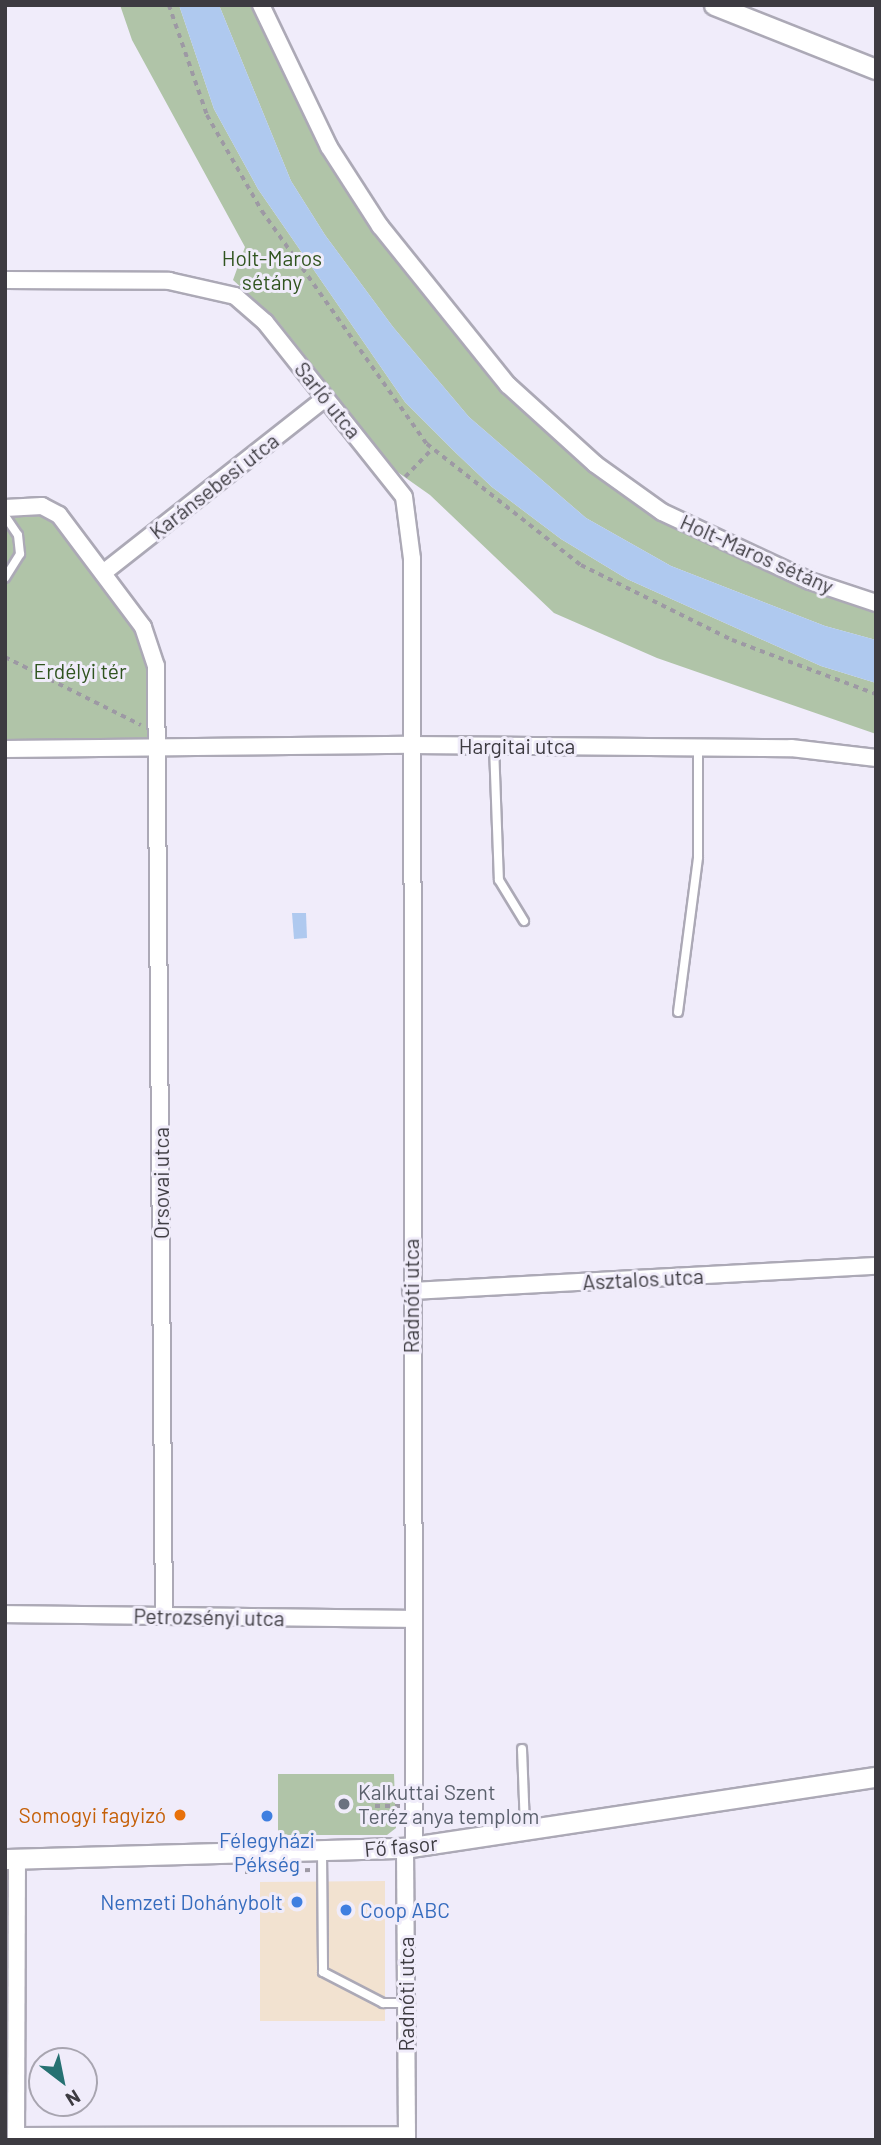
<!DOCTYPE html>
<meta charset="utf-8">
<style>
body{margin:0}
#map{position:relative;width:881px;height:2145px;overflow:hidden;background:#f0ecfa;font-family:Barlow,sans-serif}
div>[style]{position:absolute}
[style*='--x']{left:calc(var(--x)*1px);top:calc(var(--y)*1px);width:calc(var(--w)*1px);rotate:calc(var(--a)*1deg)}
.commercial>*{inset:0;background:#f2e2d0}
.green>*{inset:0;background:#b0c4a8}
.water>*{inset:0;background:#afc9ef}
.path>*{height:3.5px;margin-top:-1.75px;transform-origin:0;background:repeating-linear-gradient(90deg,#9d99a4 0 5px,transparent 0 10px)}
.roads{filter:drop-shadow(2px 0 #aca9b6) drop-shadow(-2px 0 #aca9b6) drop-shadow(0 2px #aca9b6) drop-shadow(0 -2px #aca9b6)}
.service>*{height:8px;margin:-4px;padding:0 4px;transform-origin:4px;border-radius:4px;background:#fff}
.minor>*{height:16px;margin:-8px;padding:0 8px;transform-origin:8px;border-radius:8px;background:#fff}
.tertiary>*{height:19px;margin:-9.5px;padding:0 9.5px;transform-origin:9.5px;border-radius:9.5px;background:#fff}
.dots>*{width:19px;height:19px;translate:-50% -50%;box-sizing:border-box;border:4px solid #f0ecfa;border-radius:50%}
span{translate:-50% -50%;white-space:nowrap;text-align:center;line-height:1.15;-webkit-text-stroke:6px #f0ecfa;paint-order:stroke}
.park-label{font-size:21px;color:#30541f}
.street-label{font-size:21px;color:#3d3b41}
.worship-label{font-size:21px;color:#5b616d}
.left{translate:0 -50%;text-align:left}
.food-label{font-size:21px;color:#c56008}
.right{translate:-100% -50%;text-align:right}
.shop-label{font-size:21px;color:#366cbe}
.frame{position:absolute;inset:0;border:7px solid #3d3b41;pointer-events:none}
.north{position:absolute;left:28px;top:2047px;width:70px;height:70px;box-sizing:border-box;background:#f0ecfa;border:2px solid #a8a5b0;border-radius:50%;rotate:148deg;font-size:19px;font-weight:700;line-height:28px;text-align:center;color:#3d3b41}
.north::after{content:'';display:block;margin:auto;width:24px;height:32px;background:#267172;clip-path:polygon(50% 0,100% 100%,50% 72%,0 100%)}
</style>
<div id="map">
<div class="commercial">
<div style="clip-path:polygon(385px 1881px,385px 2021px,260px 2021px,260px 1882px)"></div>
</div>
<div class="green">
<div style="clip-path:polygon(120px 5px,179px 5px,214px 109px,258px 189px,405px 402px,456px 453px,492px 487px,561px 539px,627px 579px,821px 666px,876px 683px,876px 734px,657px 658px,554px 613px,430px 495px,396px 471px,276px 319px,233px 280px,245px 247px,132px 40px)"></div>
<div style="clip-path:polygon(219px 5px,261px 5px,329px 147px,492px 367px,662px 512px,876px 603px,876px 640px,825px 626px,671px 566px,586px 518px,469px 417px,393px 327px,325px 235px,291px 181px)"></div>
<div style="clip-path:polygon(42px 506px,152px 647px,157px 750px,5px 749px,5px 508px)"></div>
<div style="clip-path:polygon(278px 1774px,394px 1774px,396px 1828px,387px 1835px,278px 1835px)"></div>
</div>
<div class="water">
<div style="clip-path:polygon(179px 5px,219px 5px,291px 181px,325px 235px,393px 327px,469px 417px,586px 518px,671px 566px,825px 626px,876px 640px,876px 683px,821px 666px,627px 579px,561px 539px,492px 487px,456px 453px,405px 402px,258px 189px,214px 109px)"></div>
<div style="clip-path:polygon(292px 913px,306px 913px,307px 938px,294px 939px)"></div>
</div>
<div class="path">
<div style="--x:169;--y:5;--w:116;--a:70.9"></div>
<div style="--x:207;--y:115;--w:111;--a:60.2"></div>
<div style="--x:262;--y:211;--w:286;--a:54.7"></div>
<div style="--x:427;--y:444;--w:196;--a:38.2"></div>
<div style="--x:581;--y:565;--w:169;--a:26.4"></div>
<div style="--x:732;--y:640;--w:154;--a:20.6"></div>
<div style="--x:405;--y:477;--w:39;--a:-46"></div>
<div style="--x:5;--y:657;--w:152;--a:26.6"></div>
<div style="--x:375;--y:1806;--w:25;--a:0"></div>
<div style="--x:245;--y:1872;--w:66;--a:-1.7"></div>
</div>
<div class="roads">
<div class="service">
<div style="--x:5;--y:516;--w:23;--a:56"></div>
<div style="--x:18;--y:535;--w:19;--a:84"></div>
<div style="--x:20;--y:554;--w:28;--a:122"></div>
<div style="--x:494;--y:746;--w:134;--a:87.9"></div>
<div style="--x:499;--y:880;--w:48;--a:58.6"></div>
<div style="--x:678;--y:1012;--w:156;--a:-82.6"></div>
<div style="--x:698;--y:857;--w:110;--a:-90"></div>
<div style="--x:522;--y:1749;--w:79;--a:87.8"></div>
<div style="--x:322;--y:1851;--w:121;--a:89.5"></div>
<div style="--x:323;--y:1972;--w:68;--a:27.3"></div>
<div style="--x:383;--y:2003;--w:23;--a:0"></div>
</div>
<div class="minor">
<div style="--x:261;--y:5;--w:157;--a:64.4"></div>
<div style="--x:329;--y:147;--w:94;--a:57.2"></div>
<div style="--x:380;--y:226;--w:204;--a:51.2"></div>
<div style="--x:508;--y:385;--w:118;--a:42.2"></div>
<div style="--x:595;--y:464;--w:82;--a:35.6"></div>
<div style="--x:662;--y:512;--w:163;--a:25"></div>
<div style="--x:810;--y:581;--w:70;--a:18.4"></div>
<div style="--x:5;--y:280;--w:164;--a:0.3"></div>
<div style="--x:169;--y:281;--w:68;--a:12.8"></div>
<div style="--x:235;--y:296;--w:40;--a:41"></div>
<div style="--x:265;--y:322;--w:223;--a:51.5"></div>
<div style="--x:404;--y:497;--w:63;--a:82.6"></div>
<div style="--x:412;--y:559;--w:1288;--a:89.91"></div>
<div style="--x:5;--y:508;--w:37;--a:-3"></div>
<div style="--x:42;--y:506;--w:19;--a:28"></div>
<div style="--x:59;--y:515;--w:140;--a:53.1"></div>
<div style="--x:143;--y:627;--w:41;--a:71.6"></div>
<div style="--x:156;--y:666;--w:950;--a:89.52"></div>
<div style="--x:103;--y:573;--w:283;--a:-38.2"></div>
<div style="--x:5;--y:749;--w:405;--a:-0.6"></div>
<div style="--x:410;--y:745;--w:381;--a:0.5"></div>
<div style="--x:791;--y:748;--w:86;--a:6.7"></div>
<div style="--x:411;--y:1291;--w:466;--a:-3.1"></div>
<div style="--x:5;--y:1614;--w:407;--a:0.7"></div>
<div style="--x:405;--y:1848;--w:292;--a:89.6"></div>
<div style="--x:17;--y:2136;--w:390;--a:-0.1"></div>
<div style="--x:16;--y:2140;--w:281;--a:-89.8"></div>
</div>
<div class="tertiary">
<div style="--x:714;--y:5;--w:174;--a:21.6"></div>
<div style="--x:5;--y:1859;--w:400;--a:-1.6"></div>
<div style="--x:405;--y:1848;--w:476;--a:-8.6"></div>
</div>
</div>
<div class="dots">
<div style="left:344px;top:1804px;background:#6b7280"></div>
<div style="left:180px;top:1815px;background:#e8710a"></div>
<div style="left:267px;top:1816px;background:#3f7fe0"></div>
<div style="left:297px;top:1902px;background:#3f7fe0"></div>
<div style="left:346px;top:1910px;background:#3f7fe0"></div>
</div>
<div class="park-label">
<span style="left:272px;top:270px">Holt-Maros<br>sétány</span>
<span style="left:80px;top:671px">Erdélyi tér</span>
</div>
<div class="street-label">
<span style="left:328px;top:400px;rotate:51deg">Sarló utca</span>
<span style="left:214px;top:486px;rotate:-38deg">Karánsebesi utca</span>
<span style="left:757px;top:554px;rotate:24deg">Holt-Maros sétány</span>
<span style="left:517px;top:746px">Hargitai utca</span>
<span style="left:161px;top:1183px;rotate:-90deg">Orsovai utca</span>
<span style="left:643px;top:1279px;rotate:-3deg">Asztalos utca</span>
<span style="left:411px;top:1296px;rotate:-90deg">Radnóti utca</span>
<span style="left:209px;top:1617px;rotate:1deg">Petrozsényi utca</span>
<span style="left:401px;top:1846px;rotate:-5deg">Fő fasor</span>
<span style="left:406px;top:1994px;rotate:-90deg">Radnóti utca</span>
</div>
<div class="worship-label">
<span class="left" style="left:358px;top:1804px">Kalkuttai Szent<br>Teréz anya templom</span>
</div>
<div class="food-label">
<span class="right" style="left:166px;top:1815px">Somogyi fagyizó</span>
</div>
<div class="shop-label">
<span style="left:267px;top:1852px">Félegyházi<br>Pékség</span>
<span class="right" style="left:283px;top:1902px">Nemzeti Dohánybolt</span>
<span class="left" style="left:360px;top:1910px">Coop ABC</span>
</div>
<div class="frame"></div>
<div class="north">N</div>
</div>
